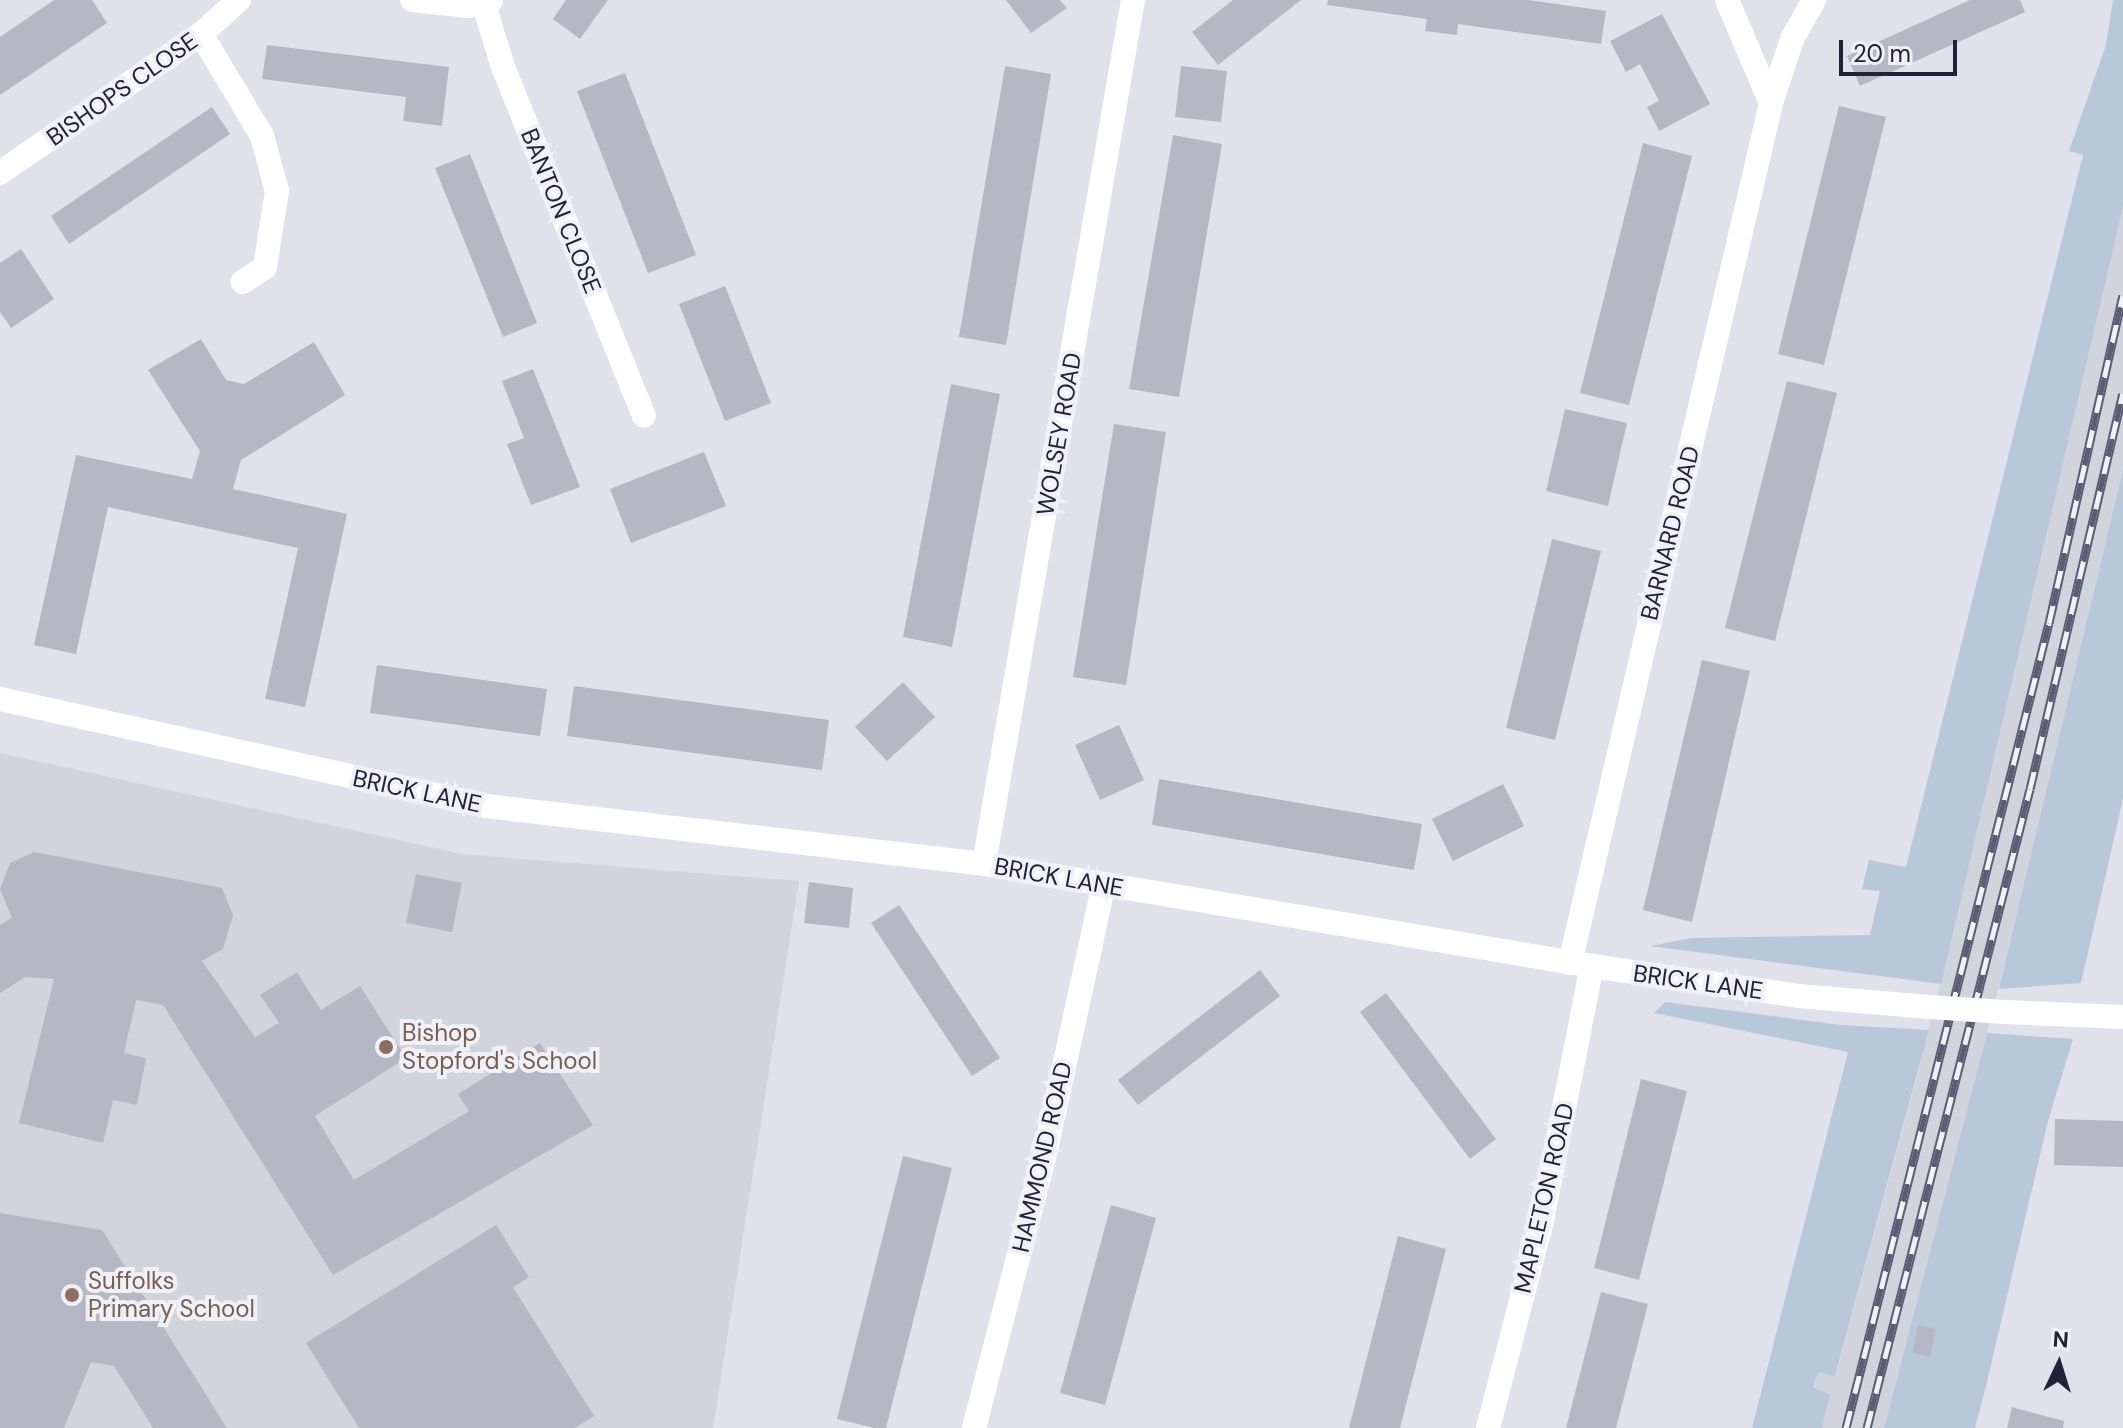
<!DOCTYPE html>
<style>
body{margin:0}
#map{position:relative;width:2123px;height:1428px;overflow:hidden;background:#e0e1ea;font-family:"DM Sans",sans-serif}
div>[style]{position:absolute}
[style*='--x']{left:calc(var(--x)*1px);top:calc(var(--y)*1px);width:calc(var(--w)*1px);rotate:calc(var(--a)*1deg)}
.built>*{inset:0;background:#d1d3dd}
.green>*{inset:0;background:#b9c7da}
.building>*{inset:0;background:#b6b7c4}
.street>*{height:24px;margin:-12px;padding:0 12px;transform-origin:12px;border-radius:12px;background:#fff}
.rail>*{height:9px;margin-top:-4.5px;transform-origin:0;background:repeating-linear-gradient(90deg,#f0f1f7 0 18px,#5d5c75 0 36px);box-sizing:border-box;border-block:2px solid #5d5c75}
.street-bridge>*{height:24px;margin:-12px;padding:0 12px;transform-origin:12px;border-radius:12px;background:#fff}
.dots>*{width:22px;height:22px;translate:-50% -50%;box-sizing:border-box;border:4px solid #f0f1f7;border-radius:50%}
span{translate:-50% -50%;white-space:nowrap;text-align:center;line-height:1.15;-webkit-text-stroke:8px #f0f1f7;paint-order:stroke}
.street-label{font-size:24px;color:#222139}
.education-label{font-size:24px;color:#785e54}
.left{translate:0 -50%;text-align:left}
.north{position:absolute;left:2019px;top:1324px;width:80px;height:80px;-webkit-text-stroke:6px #f0f1f7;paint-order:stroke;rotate:4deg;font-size:22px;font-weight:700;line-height:32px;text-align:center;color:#222139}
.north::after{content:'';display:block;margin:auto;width:28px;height:36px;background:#222139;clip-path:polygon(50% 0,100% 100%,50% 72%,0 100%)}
.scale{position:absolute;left:1839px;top:40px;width:118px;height:36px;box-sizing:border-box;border:4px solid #222139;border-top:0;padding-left:10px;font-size:24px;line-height:28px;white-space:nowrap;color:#222139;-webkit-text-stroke:6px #f0f1f7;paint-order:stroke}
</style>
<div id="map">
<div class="built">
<div style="clip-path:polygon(2123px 207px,2123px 470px,2017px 917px,1884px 1428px,1822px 1428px,1830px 1394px,1813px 1389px,1818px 1371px,1836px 1375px,1919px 1070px)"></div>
<div style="clip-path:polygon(0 753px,462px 854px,799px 881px,713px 1428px,0 1428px)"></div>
</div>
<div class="green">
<div style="clip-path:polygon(2113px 0,2123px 0,2123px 207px,1941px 984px,1650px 946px,1692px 938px,1870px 935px,1880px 891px,1862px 889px,1869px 860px,1906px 867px,2083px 155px,2069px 151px,2106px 45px)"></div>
<div style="clip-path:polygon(2123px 470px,2123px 799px,2081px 983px,1999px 989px)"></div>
<div style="clip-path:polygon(1665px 1002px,1841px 1025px,1929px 1030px,1835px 1376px,1818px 1372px,1813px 1388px,1830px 1394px,1822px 1428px,1752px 1428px,1848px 1052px,1654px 1013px)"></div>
<div style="clip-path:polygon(1987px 1033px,2073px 1039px,2048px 1121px,1986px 1386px,1975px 1428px,1884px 1428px)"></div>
</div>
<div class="building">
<div style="clip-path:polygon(54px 0,92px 0,107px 23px,0 95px,0 37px)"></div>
<div style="clip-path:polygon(566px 0,608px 0,580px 39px,553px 19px)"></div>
<div style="clip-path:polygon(1006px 0,1060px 0,1067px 8px,1031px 33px)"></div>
<div style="clip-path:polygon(1233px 0,1301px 0,1218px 65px,1192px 32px)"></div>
<div style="clip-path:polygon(1328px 0,1528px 0,1606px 11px,1601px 44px,1458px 24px,1457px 35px,1425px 31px,1427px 19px,1327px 5px)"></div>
<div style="clip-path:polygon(1970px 0,2020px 0,2025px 12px,1860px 86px,1847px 56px)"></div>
<div style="clip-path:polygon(1662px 14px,1710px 104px,1659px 131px,1647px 107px,1659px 101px,1640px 64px,1626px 72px,1610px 41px)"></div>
<div style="clip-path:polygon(267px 45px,449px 67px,442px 126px,403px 121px,406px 97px,262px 79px)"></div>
<div style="clip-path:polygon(1005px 66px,1051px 74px,1006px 345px,959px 337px)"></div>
<div style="clip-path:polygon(1181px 66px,1227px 71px,1221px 122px,1175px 117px)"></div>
<div style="clip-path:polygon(625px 73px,696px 255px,648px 273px,577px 91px)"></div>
<div style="clip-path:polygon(1839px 106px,1886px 117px,1824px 365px,1778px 354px)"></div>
<div style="clip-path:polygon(212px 107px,230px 134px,69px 244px,51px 216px)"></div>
<div style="clip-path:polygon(1173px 135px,1222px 144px,1179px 397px,1129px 389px)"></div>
<div style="clip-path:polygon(1643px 143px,1692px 156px,1629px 405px,1580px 393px)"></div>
<div style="clip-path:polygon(470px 154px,537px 323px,503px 337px,435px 168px)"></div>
<div style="clip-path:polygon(21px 249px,54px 299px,11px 328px,0 312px,0 263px)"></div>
<div style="clip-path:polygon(725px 286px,771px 403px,725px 421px,679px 304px)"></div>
<div style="clip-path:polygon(201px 339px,226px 380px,244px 384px,314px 342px,345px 395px,241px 460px,233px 489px,347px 514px,305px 707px,265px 699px,298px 548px,108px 507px,76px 654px,34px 645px,76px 455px,192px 479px,200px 451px,148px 370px)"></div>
<div style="clip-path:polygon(533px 369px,580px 487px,531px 505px,507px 444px,524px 438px,502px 381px)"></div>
<div style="clip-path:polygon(1787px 381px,1837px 393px,1775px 641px,1725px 628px)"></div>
<div style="clip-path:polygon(951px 384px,1000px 394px,952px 647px,903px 637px)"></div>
<div style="clip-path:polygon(1565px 409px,1627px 423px,1608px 506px,1546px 491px)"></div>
<div style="clip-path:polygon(1114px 424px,1166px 432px,1126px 685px,1073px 677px)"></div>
<div style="clip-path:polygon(704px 452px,726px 506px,631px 543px,610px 489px)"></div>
<div style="clip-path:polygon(1552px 539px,1601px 551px,1555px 740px,1506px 728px)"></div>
<div style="clip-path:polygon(1702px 660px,1750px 671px,1692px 922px,1643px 910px)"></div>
<div style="clip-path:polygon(377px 665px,547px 689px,540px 736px,370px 713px)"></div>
<div style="clip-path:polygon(903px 682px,935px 717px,887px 761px,855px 727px)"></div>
<div style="clip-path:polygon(574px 686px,829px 720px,822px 770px,567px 736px)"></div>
<div style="clip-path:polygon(1119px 725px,1144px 780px,1100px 800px,1075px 745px)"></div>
<div style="clip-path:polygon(1159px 779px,1422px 824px,1414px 870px,1152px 825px)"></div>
<div style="clip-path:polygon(1503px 784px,1524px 826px,1453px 861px,1432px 819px)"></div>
<div style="clip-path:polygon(34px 852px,222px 888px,233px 915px,223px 949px,202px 961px,255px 1037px,279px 1023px,260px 995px,297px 972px,321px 1010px,360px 986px,406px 1058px,315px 1116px,354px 1180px,469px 1111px,458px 1094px,540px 1043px,593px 1125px,333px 1275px,163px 1005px,136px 1000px,124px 1053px,146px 1058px,137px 1105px,113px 1100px,103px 1143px,19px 1123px,54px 979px,25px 977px,0 993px,0 925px,12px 918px,0 889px,10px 863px)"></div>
<div style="clip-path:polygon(416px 874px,462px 883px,452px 932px,406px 923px)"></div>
<div style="clip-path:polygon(809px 882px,853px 888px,849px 928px,804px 923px)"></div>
<div style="clip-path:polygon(899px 905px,1000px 1058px,972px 1076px,871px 923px)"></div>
<div style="clip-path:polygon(1260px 970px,1280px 996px,1138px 1105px,1118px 1080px)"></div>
<div style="clip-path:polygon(1386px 993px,1496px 1139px,1470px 1159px,1360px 1012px)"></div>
<div style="clip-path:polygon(1641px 1079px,1687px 1091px,1639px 1280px,1594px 1268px)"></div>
<div style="clip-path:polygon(2055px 1119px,2123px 1121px,2123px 1167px,2054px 1165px)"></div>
<div style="clip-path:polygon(903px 1156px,952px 1168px,886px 1428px,874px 1428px,837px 1419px)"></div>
<div style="clip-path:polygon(1111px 1205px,1156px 1218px,1105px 1405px,1060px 1393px)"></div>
<div style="clip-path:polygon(0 1213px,102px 1230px,227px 1428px,153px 1428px,114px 1366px,91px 1362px,64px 1428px,0 1428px)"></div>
<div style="clip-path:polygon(496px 1225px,529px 1277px,513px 1287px,594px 1416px,575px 1428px,359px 1428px,306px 1343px)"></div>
<div style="clip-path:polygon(1398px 1236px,1446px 1249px,1400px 1428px,1349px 1428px)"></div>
<div style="clip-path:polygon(1601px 1292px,1648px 1304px,1616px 1428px,1566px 1428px)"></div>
<div style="clip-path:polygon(1918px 1325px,1936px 1329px,1930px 1357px,1912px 1353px)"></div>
<div style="clip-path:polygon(2012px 1407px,2064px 1421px,2063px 1428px,2007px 1428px)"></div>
</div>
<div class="street">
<div style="--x:412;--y:0;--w:55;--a:6.2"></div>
<div style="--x:467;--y:6;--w:25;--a:-14"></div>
<div style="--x:1727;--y:0;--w:112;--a:66.9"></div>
<div style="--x:484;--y:5;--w:65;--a:73"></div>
<div style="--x:503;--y:67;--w:376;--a:68"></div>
<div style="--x:201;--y:34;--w:119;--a:59.1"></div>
<div style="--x:262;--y:136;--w:57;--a:74.7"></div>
<div style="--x:277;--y:191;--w:77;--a:99"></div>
<div style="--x:265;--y:267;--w:27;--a:146"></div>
<div style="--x:0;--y:173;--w:244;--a:-34.7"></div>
<div style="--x:201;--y:34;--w:51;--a:-41.8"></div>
<div style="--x:0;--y:699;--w:498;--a:12.4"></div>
<div style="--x:486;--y:806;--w:501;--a:6.64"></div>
<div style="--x:984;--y:864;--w:616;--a:9.52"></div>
<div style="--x:1592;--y:966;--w:209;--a:8.2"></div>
<div style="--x:1799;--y:996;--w:131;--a:4.8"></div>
<div style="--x:984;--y:864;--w:877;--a:-80.22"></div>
<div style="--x:1570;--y:963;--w:883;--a:-76.84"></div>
<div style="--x:1771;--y:103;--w:67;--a:-71.8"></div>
<div style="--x:1792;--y:39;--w:45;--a:-60.6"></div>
<div style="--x:2004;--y:1012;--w:119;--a:2.4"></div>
<div style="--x:974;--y:1428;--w:283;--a:-75.5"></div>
<div style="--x:1045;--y:1154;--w:276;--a:-77.7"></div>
<div style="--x:1488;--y:1428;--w:215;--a:-75.4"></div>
<div style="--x:1542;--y:1220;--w:259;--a:-78.9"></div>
</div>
<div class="rail">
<div style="--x:1846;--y:1428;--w:830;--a:-75.85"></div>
<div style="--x:2049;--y:623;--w:336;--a:-77.3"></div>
<div style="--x:1867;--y:1428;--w:659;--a:-75.69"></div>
<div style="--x:2030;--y:789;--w:406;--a:-76.8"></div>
</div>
<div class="street-bridge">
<div style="--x:1930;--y:1007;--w:74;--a:3.9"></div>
</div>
<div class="dots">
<div style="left:386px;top:1047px;background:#8d6e63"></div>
<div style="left:72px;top:1295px;background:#8d6e63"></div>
</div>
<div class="street-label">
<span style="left:122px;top:89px;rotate:-35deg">BISHOPS CLOSE</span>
<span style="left:561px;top:211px;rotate:68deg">BANTON CLOSE</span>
<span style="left:1059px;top:434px;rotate:-80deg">WOLSEY ROAD</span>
<span style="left:1670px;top:533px;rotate:-76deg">BARNARD ROAD</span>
<span style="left:417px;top:791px;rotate:12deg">BRICK LANE</span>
<span style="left:1059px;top:877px;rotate:10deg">BRICK LANE</span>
<span style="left:1698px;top:982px;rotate:8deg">BRICK LANE</span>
<span style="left:1042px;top:1157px;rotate:-77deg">HAMMOND ROAD</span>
<span style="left:1544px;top:1198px;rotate:-77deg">MAPLETON ROAD</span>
</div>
<div class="education-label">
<span class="left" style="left:402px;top:1047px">Bishop<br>Stopford's School</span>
<span class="left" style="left:88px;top:1295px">Suffolks<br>Primary School</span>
</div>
<div class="north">N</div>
<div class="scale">20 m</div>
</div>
